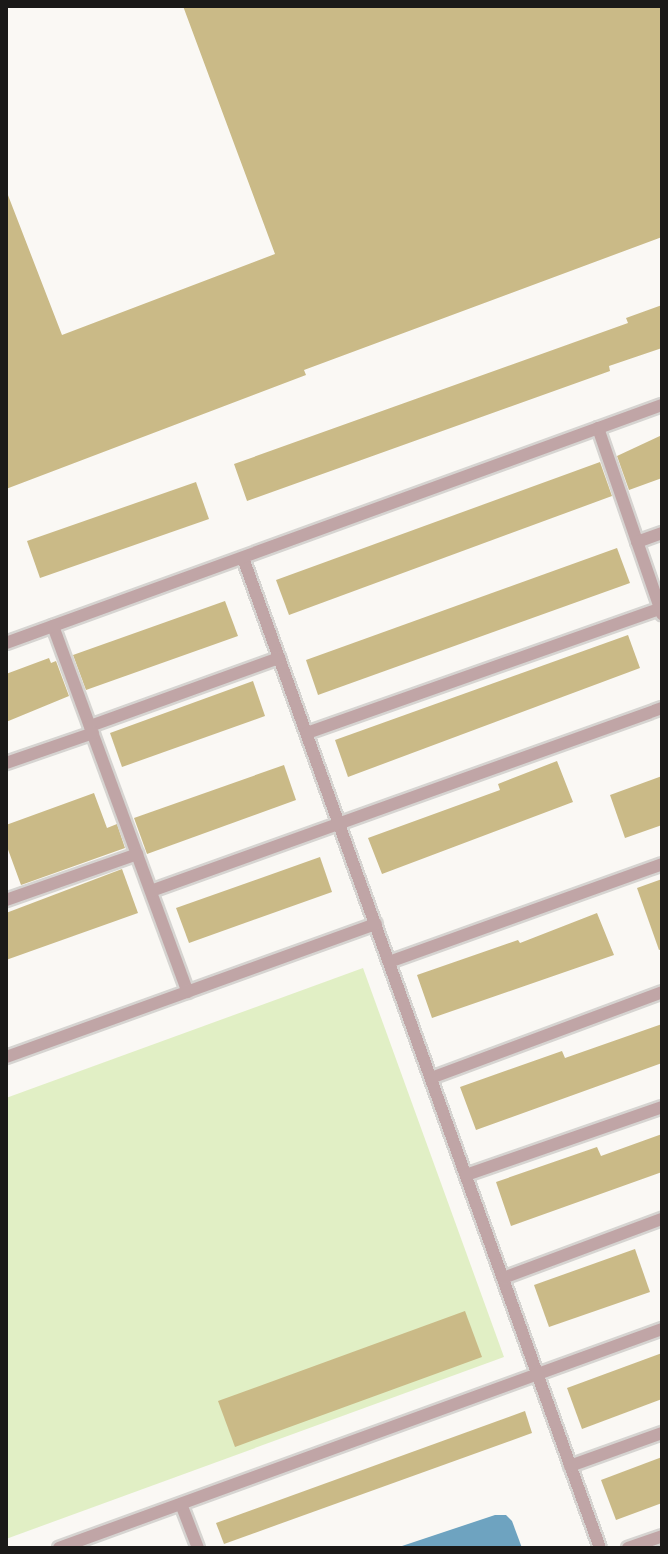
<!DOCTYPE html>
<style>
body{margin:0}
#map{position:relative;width:668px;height:1554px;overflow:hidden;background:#faf8f4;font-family:"Alegreya Sans",sans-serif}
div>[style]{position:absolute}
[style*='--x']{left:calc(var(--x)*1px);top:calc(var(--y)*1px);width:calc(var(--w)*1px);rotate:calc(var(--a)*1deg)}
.green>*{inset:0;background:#e1efc5}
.water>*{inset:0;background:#6ea3c0}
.building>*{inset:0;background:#caba87}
.roads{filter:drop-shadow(2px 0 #d6d4d1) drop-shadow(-2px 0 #d6d4d1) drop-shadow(0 2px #d6d4d1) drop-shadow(0 -2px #d6d4d1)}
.service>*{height:12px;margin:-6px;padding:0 6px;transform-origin:6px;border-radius:6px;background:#c0a5a6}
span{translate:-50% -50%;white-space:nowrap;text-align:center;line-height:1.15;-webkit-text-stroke:8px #faf8f4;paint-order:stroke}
.frame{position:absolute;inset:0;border:8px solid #1a1918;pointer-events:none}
</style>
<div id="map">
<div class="green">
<div style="clip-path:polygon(363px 968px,504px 1357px,6px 1539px,6px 1098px)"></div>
</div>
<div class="water">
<div style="clip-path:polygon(495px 1515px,506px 1515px,512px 1521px,522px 1548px,396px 1548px)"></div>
</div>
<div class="building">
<div style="clip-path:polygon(183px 6px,662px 6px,662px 237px,304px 370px,306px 375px,6px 489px,6px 190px,62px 335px,275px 254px)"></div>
<div style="clip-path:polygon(662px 305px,662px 348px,609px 366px,610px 371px,247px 501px,234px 464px,628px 323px,626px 318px)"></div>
<div style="clip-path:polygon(662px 435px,662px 478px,629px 490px,617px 456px)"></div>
<div style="clip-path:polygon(600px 462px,612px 496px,289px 615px,276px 580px)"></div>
<div style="clip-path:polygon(196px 482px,209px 519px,40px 578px,27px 541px)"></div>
<div style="clip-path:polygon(617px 548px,630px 583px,318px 695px,306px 660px)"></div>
<div style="clip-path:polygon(225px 601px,238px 636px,86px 690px,73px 655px)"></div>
<div style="clip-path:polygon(628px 635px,640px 668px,348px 777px,335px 740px)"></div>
<div style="clip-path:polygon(49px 658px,51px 663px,56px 661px,69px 696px,6px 722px,6px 674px)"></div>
<div style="clip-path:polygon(253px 681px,265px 716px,122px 767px,110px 733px)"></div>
<div style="clip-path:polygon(557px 761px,573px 802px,382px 874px,368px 838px,500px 790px,498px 784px)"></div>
<div style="clip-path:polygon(284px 765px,296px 800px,147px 854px,134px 818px)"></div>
<div style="clip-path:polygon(662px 776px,662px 825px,625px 838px,610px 795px)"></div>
<div style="clip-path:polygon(94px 793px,107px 828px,117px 824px,125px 848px,21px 885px,6px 844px,6px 825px)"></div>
<div style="clip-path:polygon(320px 857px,332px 892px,189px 943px,176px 908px)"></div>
<div style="clip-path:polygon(122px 869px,138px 913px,6px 960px,6px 913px)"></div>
<div style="clip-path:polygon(662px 879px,662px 949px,659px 950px,637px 888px)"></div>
<div style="clip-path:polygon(597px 913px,614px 955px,432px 1018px,417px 975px,518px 940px,520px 943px)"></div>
<div style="clip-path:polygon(662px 1024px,662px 1063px,476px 1130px,460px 1087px,562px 1051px,565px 1058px)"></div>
<div style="clip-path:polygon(662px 1134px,662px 1172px,511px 1226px,496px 1182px,597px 1147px,601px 1156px)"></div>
<div style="clip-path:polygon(635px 1249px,650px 1292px,549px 1327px,534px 1285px)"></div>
<div style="clip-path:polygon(465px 1311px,482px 1357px,235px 1447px,218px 1401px)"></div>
<div style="clip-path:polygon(662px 1353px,662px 1399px,582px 1429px,567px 1388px)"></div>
<div style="clip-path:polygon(525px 1411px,532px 1433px,224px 1544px,216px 1523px)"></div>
<div style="clip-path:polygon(662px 1457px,662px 1503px,616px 1520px,601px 1480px)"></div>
</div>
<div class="roads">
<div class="service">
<div style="--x:598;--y:428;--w:197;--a:71"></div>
<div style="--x:637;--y:542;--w:27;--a:-20"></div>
<div style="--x:243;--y:558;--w:1052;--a:70.17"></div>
<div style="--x:53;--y:626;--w:390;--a:69.8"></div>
<div style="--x:6;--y:643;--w:698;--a:-19.94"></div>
<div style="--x:90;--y:726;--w:201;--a:-19.8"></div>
<div style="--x:307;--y:733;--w:374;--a:-19.4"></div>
<div style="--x:6;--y:763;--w:92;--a:-19"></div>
<div style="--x:151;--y:891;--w:543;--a:-19.7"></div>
<div style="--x:6;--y:900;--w:139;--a:-19.3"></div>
<div style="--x:389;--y:962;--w:290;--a:-19.7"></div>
<div style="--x:6;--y:1057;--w:393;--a:-19.8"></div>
<div style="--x:431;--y:1078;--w:246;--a:-20.4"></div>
<div style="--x:466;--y:1175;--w:207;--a:-19.1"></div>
<div style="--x:503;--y:1278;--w:170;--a:-20.4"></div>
<div style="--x:570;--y:1466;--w:98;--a:-19.7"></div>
<div style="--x:181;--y:1504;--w:47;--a:68.9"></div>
<div style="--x:59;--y:1548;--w:642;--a:-19.96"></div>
<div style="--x:628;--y:1548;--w:36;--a:-19"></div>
</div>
</div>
<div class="frame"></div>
</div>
